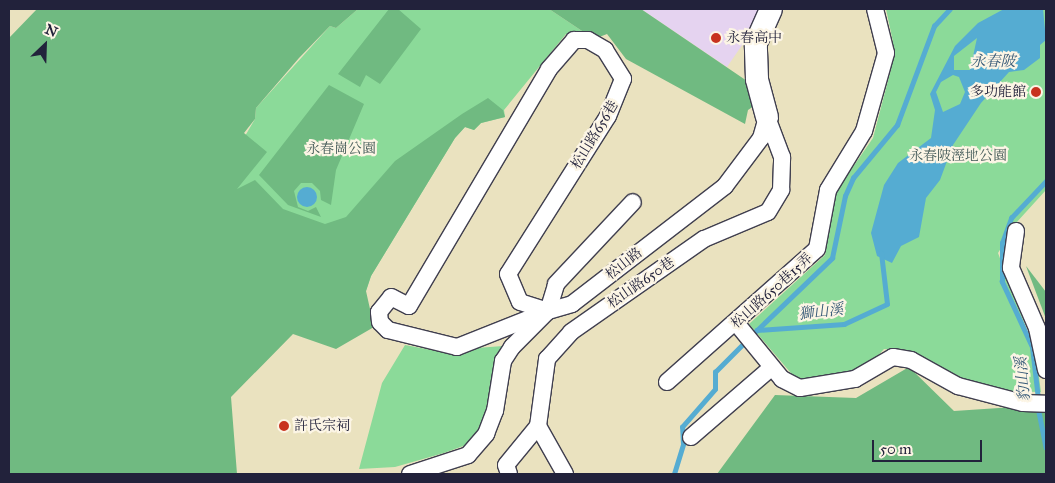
<!DOCTYPE html>
<meta charset="utf-8">
<style>
body{margin:0}
#map{position:relative;width:1055px;height:483px;overflow:hidden;background:#eae2bf;font-family:"IM FELL Great Primer","Noto Serif TC",serif}
div>[style]{position:absolute}
[style*='--x']{left:calc(var(--x)*1px);top:calc(var(--y)*1px);width:calc(var(--w)*1px);rotate:calc(var(--a)*1deg)}
.built>*{inset:0;background:#e5d3f0}
.green>*{inset:0;background:#8bda99}
.forest>*{inset:0;background:#70ba81}
.water>*{inset:0;background:#55acd2}
.round{border-radius:50%}
.stream>*{height:4.5px;margin:-2.25px;padding:0 2.25px;transform-origin:2.25px;border-radius:2.25px;background:#55acd2}
.roads{filter:drop-shadow(1px 0 #403f4f) drop-shadow(-1px 0 #403f4f) drop-shadow(0 1px #403f4f) drop-shadow(0 -1px #403f4f)}
.street>*{height:16px;margin:-8px;padding:0 8px;transform-origin:8px;border-radius:8px;background:#fff}
.secondary>*{height:22px;margin:-11px;padding:0 11px;transform-origin:11px;border-radius:11px;background:#fff}
.dots>*{width:14px;height:14px;translate:-50% -50%;box-sizing:border-box;border:2px solid #fcf5e5;border-radius:50%}
span{translate:-50% -50%;white-space:nowrap;text-align:center;line-height:1.15;-webkit-text-stroke:4.5px #fcf5e5;paint-order:stroke}
.poi-label{font-size:14px;color:#22223b}
.left{translate:0 -50%;text-align:left}
.right{translate:-100% -50%;text-align:right}
.street-label{font-size:14px;color:#22223b}
.park-label{font-size:14px;color:#425957}
.water-label{font-size:15px;color:#365977;font-style:italic}
.frame{position:absolute;inset:0;border:10px solid #22223b;pointer-events:none}
.north{position:absolute;left:20px;top:20px;width:50px;height:50px;-webkit-text-stroke:4px #fcf5e5;paint-order:stroke;rotate:24deg;font-size:14px;font-weight:700;line-height:20px;text-align:center;color:#22223b}
.north::after{content:'';display:block;margin:auto;width:18px;height:22px;background:#22223b;clip-path:polygon(50% 0,100% 100%,50% 72%,0 100%)}
.scale{position:absolute;left:872px;top:440px;width:110px;height:22px;box-sizing:border-box;border:2px solid #22223b;border-top:0;padding-left:6px;font-size:15px;line-height:18px;white-space:nowrap;color:#22223b;-webkit-text-stroke:4px #fcf5e5;paint-order:stroke}
</style>
<div id="map">
<div class="built">
<div style="clip-path:polygon(641px 9px,767px 9px,727px 67px)"></div>
</div>
<div class="green">
<div style="clip-path:polygon(358px 9px,549px 9px,594px 39px,566px 34px,504px 110px,505px 117px,481px 123px,474px 130px,465px 127px,455px 138px,371px 276px,366px 291px,221px 177px,255px 119px,256px 108px,330px 26px,336px 28px)"></div>
<div style="clip-path:polygon(886px 9px,1046px 9px,1046px 190px,1016px 223px,998px 253px,1036px 354px,1041px 392px,980px 391px,956px 382px,909px 351px,884px 349px,866px 369px,848px 377px,796px 379px,749px 324px,825px 255px,837px 190px,873px 138px,891px 69px,893px 42px)"></div>
<div style="clip-path:polygon(405px 345px,437px 351px,503px 346px,481px 427px,466px 445px,444px 453px,395px 467px,359px 469px,382px 383px)"></div>
</div>
<div class="forest">
<div style="clip-path:polygon(37px 9px,358px 9px,336px 28px,330px 26px,299px 58px,256px 108px,255px 119px,244px 133px,267px 152px,237px 189px,255px 180px,283px 209px,325px 224px,346px 217px,395px 161px,462px 114px,488px 98px,503px 110px,505px 117px,481px 123px,474px 130px,465px 127px,455px 138px,371px 276px,366px 291px,374px 327px,336px 349px,293px 334px,231px 397px,237px 474px,9px 474px,9px 38px)"></div>
<div style="clip-path:polygon(389px 9px,398px 9px,421px 29px,380px 84px,366px 75px,360px 87px,338px 74px)"></div>
<div style="clip-path:polygon(549px 9px,641px 9px,747px 81px,757px 104px,748px 110px,745px 124px,626px 59px,607px 34px,594px 39px)"></div>
<div style="clip-path:polygon(329px 85px,364px 104px,336px 170px,331px 205px,321px 200px,320px 191px,312px 183px,301px 183px,294px 191px,298px 207px,308px 211px,316px 207px,321px 217px,288px 205px,259px 175px)"></div>
<div style="clip-path:polygon(1026px 266px,1046px 292px,1046px 319px)"></div>
<div style="clip-path:polygon(909px 367px,954px 411px,1046px 405px,1046px 474px,717px 474px,775px 395px,856px 398px)"></div>
</div>
<div class="water">
<div style="clip-path:polygon(evenodd,1004px 9px,1043px 9px,1046px 40px,1040px 45px,1040px 58px,1024px 70px,1009px 72px,981px 103px,953px 145px,940px 180px,926px 198px,919px 237px,901px 246px,892px 263px,877px 256px,871px 233px,884px 185px,898px 163px,931px 138px,935px 110px,930px 94px,955px 46px,978px 23px,1004px 9px,977px 38px,970px 70px,954px 70px,954px 56px,977px 38px,1004px 9px,953px 75px,959px 77px,965px 92px,960px 104px,943px 112px,936px 92px,941px 82px,953px 75px)"></div>
<div class="round" style="left:297px;top:187px;width:20px;height:20px"></div>
</div>
<div class="stream">
<div style="--x:757;--y:330;--w:104;--a:-43.8"></div>
<div style="--x:832;--y:258;--w:63;--a:-78.2"></div>
<div style="--x:845;--y:196;--w:20;--a:-66"></div>
<div style="--x:853;--y:178;--w:69;--a:-50.3"></div>
<div style="--x:897;--y:125;--w:106;--a:-69.5"></div>
<div style="--x:934;--y:26;--w:23;--a:-47"></div>
<div style="--x:1038;--y:399;--w:52;--a:-96.6"></div>
<div style="--x:1032;--y:347;--w:72;--a:-114.8"></div>
<div style="--x:1002;--y:282;--w:39;--a:-90"></div>
<div style="--x:1002;--y:243;--w:27;--a:-70"></div>
<div style="--x:1011;--y:218;--w:51;--a:-46.6"></div>
<div style="--x:1038;--y:407;--w:41;--a:78.7"></div>
<div style="--x:674;--y:474;--w:31;--a:-73"></div>
<div style="--x:683;--y:444;--w:17;--a:-93"></div>
<div style="--x:682;--y:427;--w:50;--a:-49"></div>
<div style="--x:715;--y:389;--w:17;--a:-90"></div>
<div style="--x:715;--y:372;--w:59;--a:-45"></div>
<div style="--x:757;--y:330;--w:87;--a:-3.9"></div>
<div style="--x:844;--y:324;--w:47;--a:-24.9"></div>
<div style="--x:887;--y:304;--w:51;--a:-96.7"></div>
</div>
<div class="roads">
<div class="street">
<div style="--x:574;--y:40;--w:14;--a:0"></div>
<div style="--x:588;--y:40;--w:20;--a:30"></div>
<div style="--x:605;--y:50;--w:34;--a:58"></div>
<div style="--x:623;--y:79;--w:40;--a:112"></div>
<div style="--x:608;--y:116;--w:187;--a:122.3"></div>
<div style="--x:508;--y:274;--w:30;--a:67"></div>
<div style="--x:520;--y:302;--w:29;--a:18"></div>
<div style="--x:548;--y:311;--w:98;--a:158.4"></div>
<div style="--x:457;--y:347;--w:71;--a:-166.2"></div>
<div style="--x:388;--y:330;--w:11;--a:-135"></div>
<div style="--x:380;--y:322;--w:10;--a:-96"></div>
<div style="--x:379;--y:312;--w:19;--a:-51"></div>
<div style="--x:391;--y:297;--w:20;--a:27"></div>
<div style="--x:409;--y:306;--w:275;--a:-59.4"></div>
<div style="--x:549;--y:69;--w:38;--a:-49"></div>
<div style="--x:1016;--y:231;--w:37;--a:98"></div>
<div style="--x:1011;--y:268;--w:65;--a:66.6"></div>
<div style="--x:1037;--y:328;--w:43;--a:77.9"></div>
<div style="--x:548;--y:311;--w:28;--a:-73"></div>
<div style="--x:556;--y:284;--w:112;--a:-46.8"></div>
<div style="--x:737;--y:324;--w:71;--a:50.7"></div>
<div style="--x:782;--y:379;--w:20;--a:27"></div>
<div style="--x:800;--y:388;--w:56;--a:-9.3"></div>
<div style="--x:855;--y:379;--w:44;--a:-30.1"></div>
<div style="--x:893;--y:357;--w:18;--a:9"></div>
<div style="--x:911;--y:360;--w:54;--a:29"></div>
<div style="--x:958;--y:386;--w:67;--a:14.7"></div>
<div style="--x:1023;--y:403;--w:23;--a:2"></div>
<div style="--x:667;--y:382;--w:200;--a:-41.6"></div>
<div style="--x:817;--y:249;--w:60;--a:-79.4"></div>
<div style="--x:828;--y:190;--w:69;--a:-58.6"></div>
<div style="--x:864;--y:131;--w:81;--a:-74.2"></div>
<div style="--x:886;--y:53;--w:45;--a:-104"></div>
<div style="--x:538;--y:426;--w:55;--a:60.6"></div>
<div style="--x:691;--y:437;--w:106;--a:-40.8"></div>
<div style="--x:410;--y:474;--w:61;--a:-18.1"></div>
<div style="--x:468;--y:455;--w:28;--a:-49"></div>
<div style="--x:486;--y:434;--w:25;--a:-69"></div>
<div style="--x:495;--y:411;--w:51;--a:-80.9"></div>
<div style="--x:503;--y:361;--w:17;--a:-57"></div>
<div style="--x:512;--y:347;--w:51;--a:-45"></div>
<div style="--x:548;--y:311;--w:25;--a:-16"></div>
<div style="--x:572;--y:304;--w:193;--a:-37.6"></div>
<div style="--x:725;--y:186;--w:60;--a:-53.1"></div>
<div style="--x:761;--y:138;--w:22;--a:-74"></div>
<div style="--x:509;--y:474;--w:9;--a:-108"></div>
<div style="--x:506;--y:465;--w:50;--a:-50.6"></div>
<div style="--x:538;--y:426;--w:68;--a:-82.3"></div>
<div style="--x:547;--y:359;--w:36;--a:-48"></div>
<div style="--x:571;--y:332;--w:162;--a:-35"></div>
<div style="--x:704;--y:239;--w:69;--a:-22.9"></div>
<div style="--x:768;--y:212;--w:26;--a:-59"></div>
<div style="--x:781;--y:190;--w:33;--a:-88"></div>
<div style="--x:782;--y:157;--w:43;--a:-110.6"></div>
</div>
<div class="secondary">
<div style="--x:767;--y:117;--w:39;--a:-105"></div>
<div style="--x:757;--y:79;--w:36;--a:-92"></div>
<div style="--x:756;--y:43;--w:37;--a:-66"></div>
</div>
</div>
<div class="dots">
<div style="left:716px;top:38px;background:#c8321e"></div>
<div style="left:1036px;top:92px;background:#c8321e"></div>
<div style="left:284px;top:426px;background:#c8321e"></div>
</div>
<div class="poi-label">
<span class="left" style="left:726px;top:38px">永春高中</span>
<span class="right" style="left:1026px;top:92px">多功能館</span>
<span class="left" style="left:294px;top:426px">許氏宗祠</span>
</div>
<div class="street-label">
<span style="left:595px;top:135px;rotate:-59deg">松山路656巷</span>
<span style="left:624px;top:264px;rotate:-38deg">松山路</span>
<span style="left:641px;top:283px;rotate:-35deg">松山路650巷</span>
<span style="left:772px;top:291px;rotate:-42deg">松山路650巷15弄</span>
</div>
<div class="park-label">
<span style="left:341px;top:149px">永春崗公園</span>
<span style="left:958px;top:156px">永春陂溼地公園</span>
</div>
<div class="water-label">
<span style="left:993px;top:62px">永春陂</span>
<span style="left:821px;top:312px;rotate:-7deg">獅山溪</span>
<span style="left:1023px;top:379px;rotate:-95deg">豹山溪</span>
</div>
<div class="frame"></div>
<div class="north">N</div>
<div class="scale">50 m</div>
</div>
